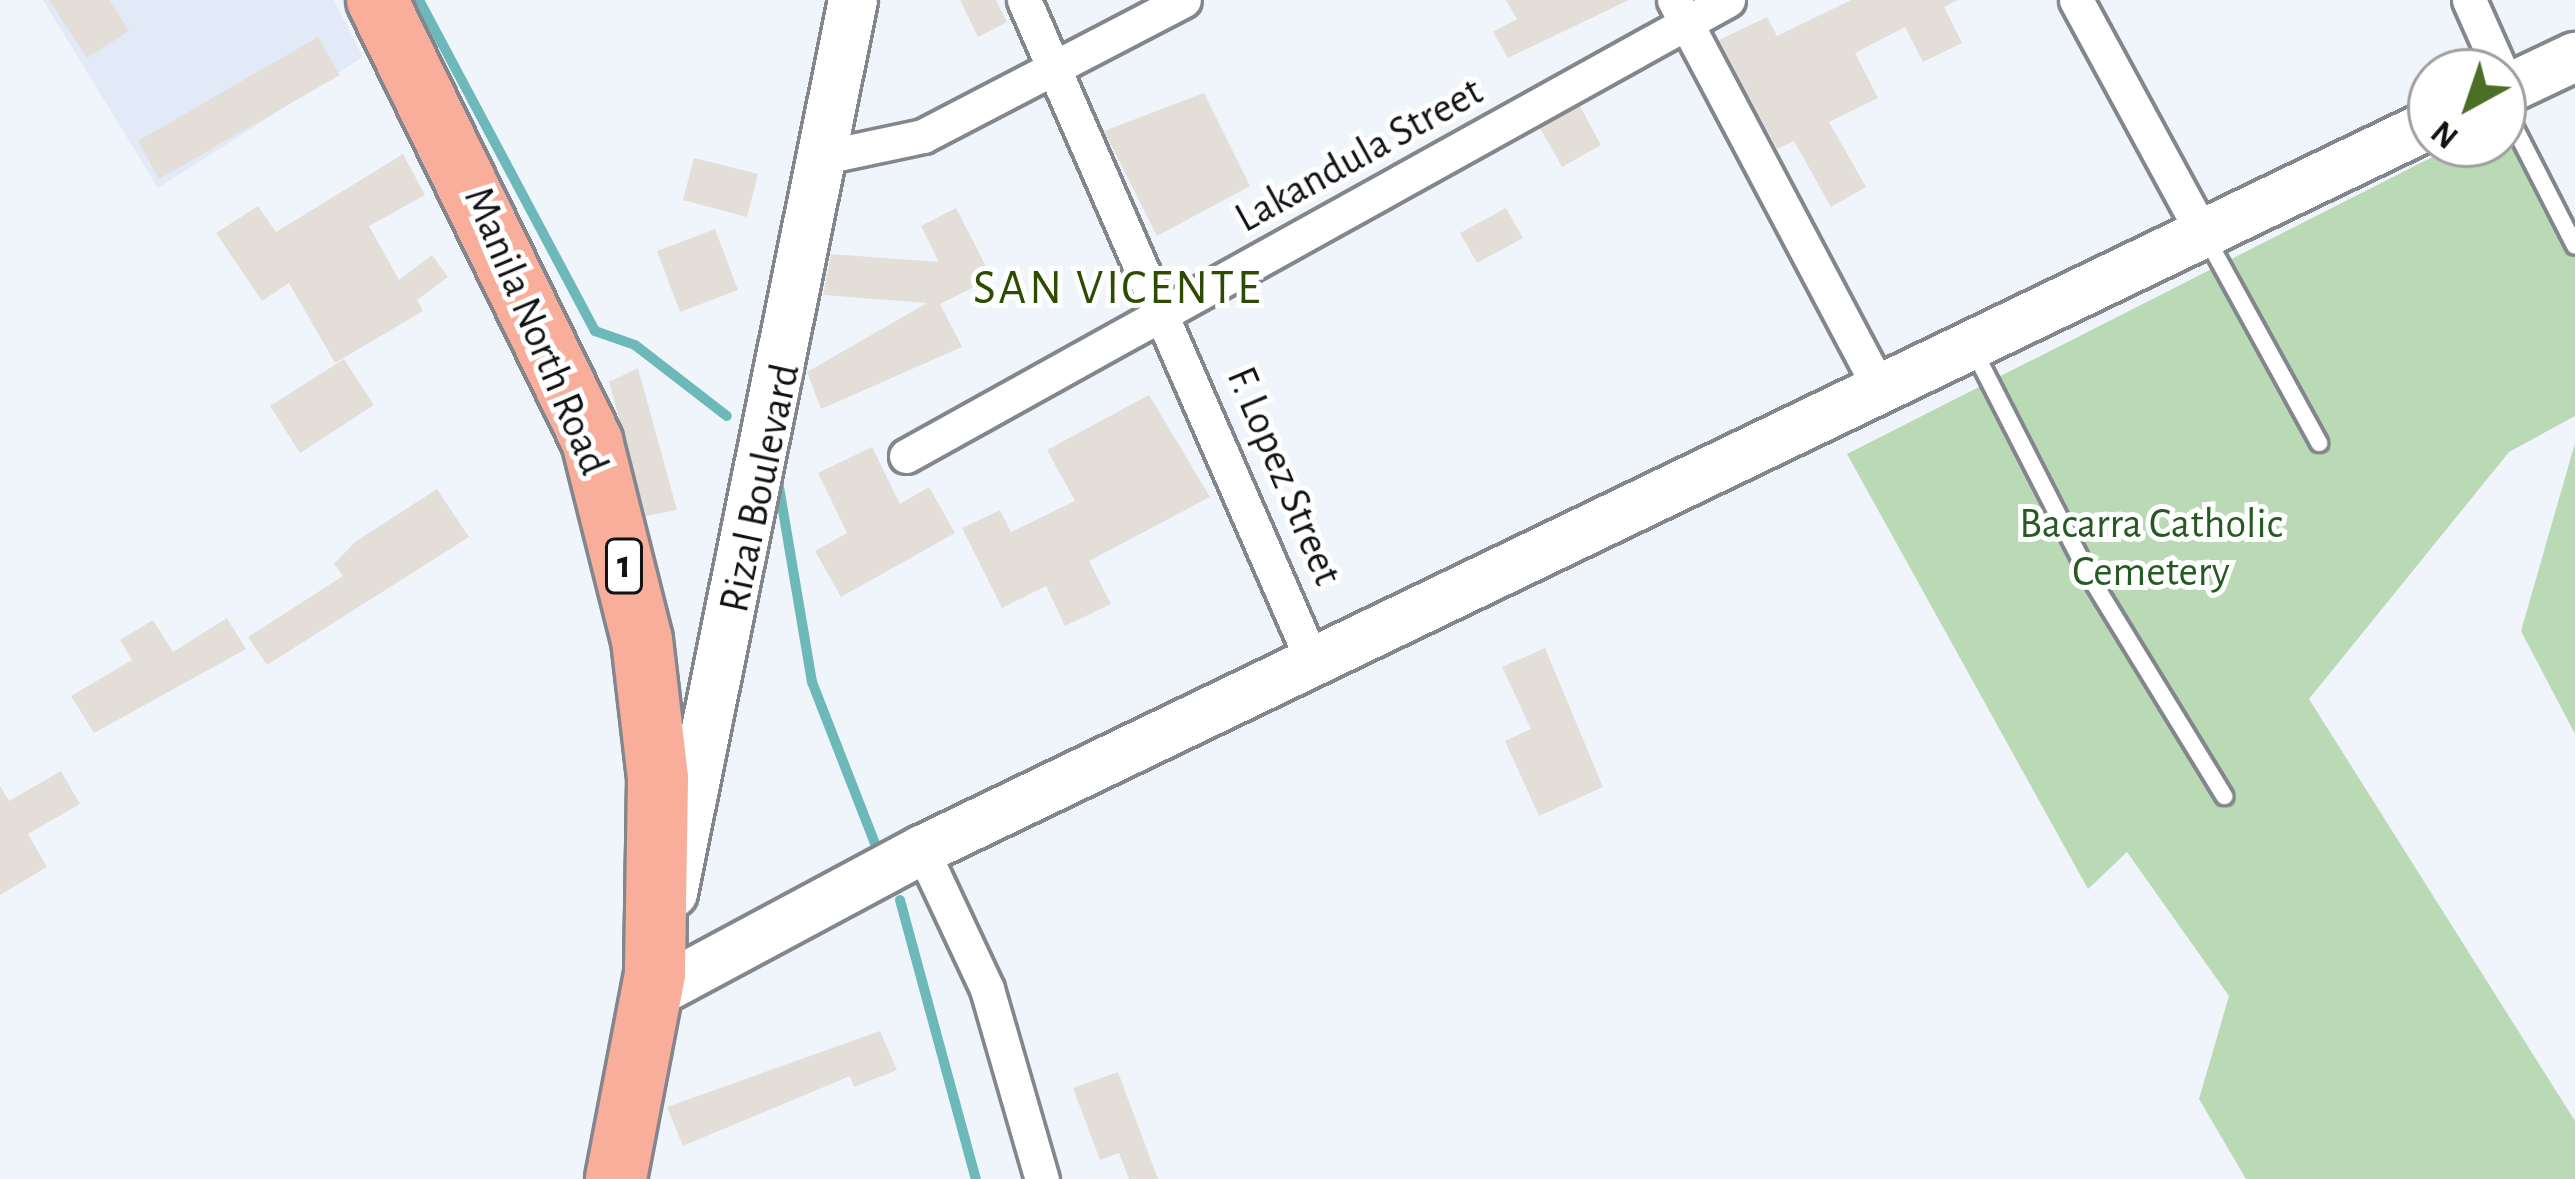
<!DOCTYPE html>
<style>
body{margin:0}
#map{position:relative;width:2575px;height:1179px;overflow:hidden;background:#f0f5fb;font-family:"Alegreya Sans",sans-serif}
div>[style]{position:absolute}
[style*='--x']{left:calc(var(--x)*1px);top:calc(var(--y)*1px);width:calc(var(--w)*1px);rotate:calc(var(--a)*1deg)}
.built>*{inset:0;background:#e1eaf6}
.green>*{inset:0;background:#b9dab5}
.stream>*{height:10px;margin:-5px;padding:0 5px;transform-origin:5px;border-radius:5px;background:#6db9b9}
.building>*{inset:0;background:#e3dfd8}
.roads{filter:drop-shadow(3px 0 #83878d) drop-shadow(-3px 0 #83878d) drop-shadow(0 3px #83878d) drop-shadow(0 -3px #83878d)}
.lane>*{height:16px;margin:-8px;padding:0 8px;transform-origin:8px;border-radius:8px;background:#fff}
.street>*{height:33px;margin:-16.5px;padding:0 16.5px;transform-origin:16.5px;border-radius:16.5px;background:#fff}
.secondary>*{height:48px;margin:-24px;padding:0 24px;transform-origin:24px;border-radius:24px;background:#fff}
.highway>*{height:60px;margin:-30px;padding:0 30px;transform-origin:30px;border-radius:30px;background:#f8ae9a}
span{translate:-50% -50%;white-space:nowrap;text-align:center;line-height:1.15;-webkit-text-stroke:10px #fff;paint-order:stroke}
.shield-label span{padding:3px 9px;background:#fff;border:3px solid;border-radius:9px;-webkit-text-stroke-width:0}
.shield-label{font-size:39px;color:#111214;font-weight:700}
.street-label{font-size:42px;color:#111214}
.park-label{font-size:42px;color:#255a21}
.quarter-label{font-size:48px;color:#2e4b03;letter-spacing:3px}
.north{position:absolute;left:2407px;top:48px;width:120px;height:120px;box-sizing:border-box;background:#fff;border:3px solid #a0a0a1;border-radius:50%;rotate:220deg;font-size:33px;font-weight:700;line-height:48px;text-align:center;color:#111214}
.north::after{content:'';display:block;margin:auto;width:42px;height:54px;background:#4c6e26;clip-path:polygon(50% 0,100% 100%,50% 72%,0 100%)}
</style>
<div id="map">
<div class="built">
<div style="clip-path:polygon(43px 0,334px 0,363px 57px,158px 188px)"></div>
</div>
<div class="green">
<div style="clip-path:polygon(2519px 113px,2575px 225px,2575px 416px,2509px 452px,2309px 699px,2575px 1121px,2575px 1179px,2246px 1179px,2199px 1099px,2229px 996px,2127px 852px,2088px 889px,1847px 454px,2458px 144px,2503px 144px,2503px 121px)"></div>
<div style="clip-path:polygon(2575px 443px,2575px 734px,2521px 631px)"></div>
</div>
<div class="stream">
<div style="--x:419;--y:0;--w:375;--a:62"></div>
<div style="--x:595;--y:331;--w:42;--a:19.3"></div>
<div style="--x:635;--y:345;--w:116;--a:37.7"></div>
<div style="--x:777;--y:475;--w:210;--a:80.4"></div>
<div style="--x:812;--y:682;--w:190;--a:68.7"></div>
<div style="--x:900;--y:900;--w:289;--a:74.8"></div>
</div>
<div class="building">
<div style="clip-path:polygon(49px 0,109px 0,129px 31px,87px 58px)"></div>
<div style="clip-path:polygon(960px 0,996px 0,1007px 22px,978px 37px)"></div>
<div style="clip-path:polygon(1506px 0,1629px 0,1508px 58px,1493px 32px,1517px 19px)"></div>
<div style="clip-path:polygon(1851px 0,1958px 0,1944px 7px,1962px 43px,1923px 62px,1905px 27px,1855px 53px,1878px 98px,1829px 122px,1866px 187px,1831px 207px,1794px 141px,1777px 149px,1719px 40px,1767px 17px,1777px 36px)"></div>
<div style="clip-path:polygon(318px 37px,340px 75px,159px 179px,138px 141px)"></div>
<div style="clip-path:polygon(1204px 93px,1250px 186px,1157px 236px,1104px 131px)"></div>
<div style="clip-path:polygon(1580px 106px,1601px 145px,1562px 167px,1540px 128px)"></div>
<div style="clip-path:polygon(403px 154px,425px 195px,369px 226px,399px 280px,432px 255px,448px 277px,417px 300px,423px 311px,335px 363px,289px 283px,262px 301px,216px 233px,258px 206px,276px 232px)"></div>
<div style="clip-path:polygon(694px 158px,758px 174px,747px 217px,683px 200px)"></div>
<div style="clip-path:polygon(956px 208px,992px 278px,940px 304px,962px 347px,821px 409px,807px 372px,927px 303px,823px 295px,831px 254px,939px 262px,921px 226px)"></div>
<div style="clip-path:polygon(1506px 208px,1523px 238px,1477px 263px,1460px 233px)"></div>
<div style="clip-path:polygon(715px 229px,738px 290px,680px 312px,657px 251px)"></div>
<div style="clip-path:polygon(344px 359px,374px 405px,300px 453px,270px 406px)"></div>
<div style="clip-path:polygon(638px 368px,677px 510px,646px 516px,609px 382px)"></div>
<div style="clip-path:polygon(1149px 395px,1210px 497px,1089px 561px,1111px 604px,1065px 626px,1046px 586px,1002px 608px,962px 528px,1000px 510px,1011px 532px,1075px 501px,1047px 450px)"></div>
<div style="clip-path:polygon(872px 447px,900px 504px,929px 487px,955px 533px,841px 597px,815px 551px,847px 533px,818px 473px)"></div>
<div style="clip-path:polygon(437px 489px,469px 537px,267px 665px,248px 637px,343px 576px,334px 564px,355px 542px)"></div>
<div style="clip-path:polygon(227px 618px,246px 649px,94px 733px,71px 696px,132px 660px,120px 640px,153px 620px,173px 652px)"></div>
<div style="clip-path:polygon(1545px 648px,1603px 787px,1539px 816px,1505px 741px,1531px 729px,1502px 667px)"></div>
<div style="clip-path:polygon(61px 771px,80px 804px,28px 834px,47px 867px,0 895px,0 786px,9px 801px)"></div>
<div style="clip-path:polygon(880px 1031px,897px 1070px,854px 1087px,850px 1076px,683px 1146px,667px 1107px)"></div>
<div style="clip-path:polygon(1118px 1072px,1158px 1179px,1129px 1179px,1119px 1153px,1100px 1160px,1073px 1088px)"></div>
</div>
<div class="roads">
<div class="lane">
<div style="--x:2503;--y:105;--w:158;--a:62.9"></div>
<div style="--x:2207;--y:239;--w:233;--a:61.2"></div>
<div style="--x:1972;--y:347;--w:253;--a:62.9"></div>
<div style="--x:2087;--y:572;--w:263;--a:58.5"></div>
</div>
<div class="street">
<div style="--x:1024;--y:0;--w:720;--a:66.43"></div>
<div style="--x:1674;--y:0;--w:440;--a:62.1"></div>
<div style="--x:2076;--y:0;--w:260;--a:61.5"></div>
<div style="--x:2469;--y:0;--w:79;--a:66"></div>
<div style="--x:829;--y:156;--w:96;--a:-12"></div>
<div style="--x:923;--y:136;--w:294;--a:-27.5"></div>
<div style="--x:906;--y:456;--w:940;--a:-29.02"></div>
<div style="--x:922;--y:850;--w:153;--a:64.9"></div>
<div style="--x:987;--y:989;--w:198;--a:73.9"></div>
</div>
<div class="secondary">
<div style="--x:2503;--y:91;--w:80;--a:-25.3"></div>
<div style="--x:673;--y:893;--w:911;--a:-78.6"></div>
<div style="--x:653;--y:994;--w:305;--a:-28.2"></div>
<div style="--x:922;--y:850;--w:1675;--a:-25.69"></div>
</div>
<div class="highway">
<div style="--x:377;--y:0;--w:491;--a:64"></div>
<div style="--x:592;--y:441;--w:205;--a:75.9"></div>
<div style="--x:642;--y:640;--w:140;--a:83.4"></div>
<div style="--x:658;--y:779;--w:195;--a:90.9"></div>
<div style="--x:655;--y:974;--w:209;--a:100.8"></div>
</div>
</div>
<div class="shield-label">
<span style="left:624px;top:566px">1</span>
</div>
<div class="street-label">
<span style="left:1359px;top:155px;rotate:-29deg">Lakandula Street</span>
<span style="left:536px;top:331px;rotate:67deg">Manila North Road</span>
<span style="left:1284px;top:476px;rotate:67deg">F. Lopez Street</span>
<span style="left:760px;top:488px;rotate:-78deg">Rizal Boulevard</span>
</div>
<div class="park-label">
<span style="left:2151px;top:548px">Bacarra Catholic<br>Cemetery</span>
</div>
<div class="quarter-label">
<span style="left:1118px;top:290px">SAN VICENTE</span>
</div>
<div class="north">N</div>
</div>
